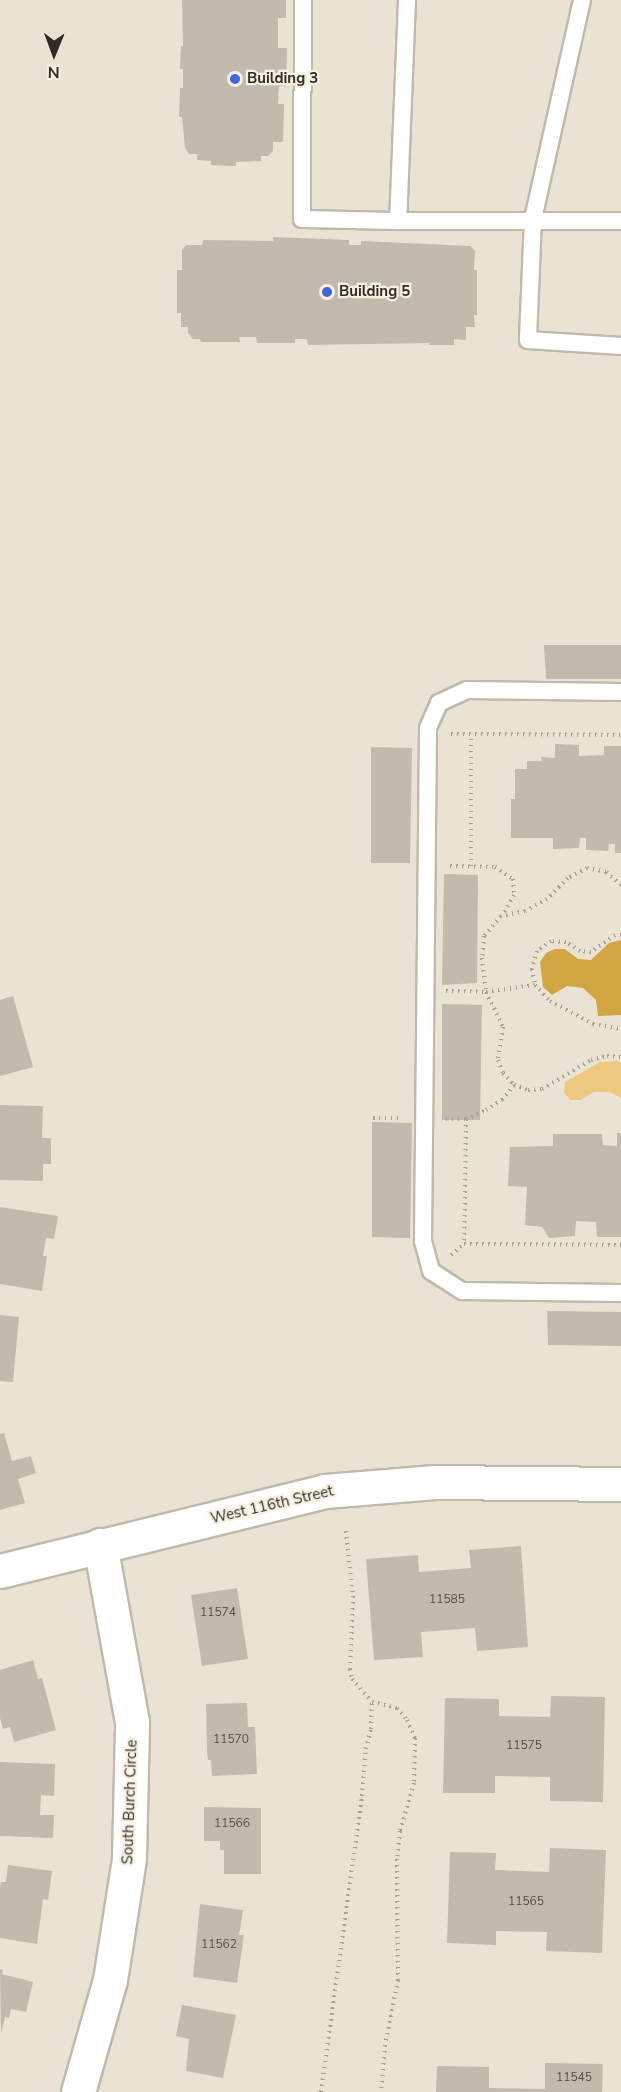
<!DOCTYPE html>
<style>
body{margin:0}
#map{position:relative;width:621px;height:2092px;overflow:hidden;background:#eae3d4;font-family:"Nunito Sans",sans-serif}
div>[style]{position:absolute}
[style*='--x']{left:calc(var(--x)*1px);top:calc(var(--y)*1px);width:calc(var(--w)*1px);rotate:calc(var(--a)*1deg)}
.green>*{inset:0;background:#edc980}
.water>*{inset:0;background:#d2a643}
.building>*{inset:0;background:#c2bbad}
.path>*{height:4px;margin-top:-2px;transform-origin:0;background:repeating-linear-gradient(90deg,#a6a195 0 1.5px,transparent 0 6px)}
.roads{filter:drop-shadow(2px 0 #c0b9ac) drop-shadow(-2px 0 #c0b9ac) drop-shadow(0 2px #c0b9ac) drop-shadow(0 -2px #c0b9ac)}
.service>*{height:16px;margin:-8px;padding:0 8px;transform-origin:8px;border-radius:8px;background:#fff}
.minor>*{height:33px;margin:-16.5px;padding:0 16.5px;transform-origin:16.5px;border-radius:16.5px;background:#fff}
.dots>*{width:16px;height:16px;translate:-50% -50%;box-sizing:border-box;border:3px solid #f7f0e1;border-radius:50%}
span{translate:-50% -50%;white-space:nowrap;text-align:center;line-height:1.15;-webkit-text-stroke:4.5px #f7f0e1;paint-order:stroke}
.number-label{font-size:12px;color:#545048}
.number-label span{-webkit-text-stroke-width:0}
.poi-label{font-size:15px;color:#2f2c27;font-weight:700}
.left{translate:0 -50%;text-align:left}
.street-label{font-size:15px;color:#2f2c27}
.north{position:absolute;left:24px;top:24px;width:60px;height:60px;-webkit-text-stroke:4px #f7f0e1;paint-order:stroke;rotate:181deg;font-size:16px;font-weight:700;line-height:24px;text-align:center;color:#2f2c27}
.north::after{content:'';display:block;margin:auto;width:21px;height:27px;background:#2f2c27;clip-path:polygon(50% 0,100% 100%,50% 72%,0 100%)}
</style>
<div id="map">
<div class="green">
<div style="clip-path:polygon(617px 1061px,621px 1063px,621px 1098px,610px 1092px,594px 1092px,580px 1100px,570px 1100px,564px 1092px,565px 1082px,600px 1062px)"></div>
</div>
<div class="water">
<div style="clip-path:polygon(621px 940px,621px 1015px,598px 1016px,596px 1000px,583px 988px,567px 986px,552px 995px,543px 987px,540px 962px,546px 953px,555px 949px,565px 949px,578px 959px,591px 960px,609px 943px)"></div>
</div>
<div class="building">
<div style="clip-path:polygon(182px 0,286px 0,286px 18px,278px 18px,278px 48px,287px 48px,286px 86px,279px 86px,278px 104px,284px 104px,283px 142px,273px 142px,273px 151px,268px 156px,261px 156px,261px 161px,236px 162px,236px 166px,211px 165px,211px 161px,197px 160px,197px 154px,189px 154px,185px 148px,182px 117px,179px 117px,180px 88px,183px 88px,183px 69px,180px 69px,181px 46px,183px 46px)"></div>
<div style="clip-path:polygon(273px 237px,349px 240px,349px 245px,361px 245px,361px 241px,470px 246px,475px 251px,474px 270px,477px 270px,477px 315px,474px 315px,475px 327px,466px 327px,466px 340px,454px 339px,454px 345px,429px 345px,429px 343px,308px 345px,307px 339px,295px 339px,295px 343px,257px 343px,256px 337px,239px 337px,240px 342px,201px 342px,200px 339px,193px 339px,188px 333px,188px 327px,181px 327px,181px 313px,177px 313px,177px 270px,182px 270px,182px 250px,186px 245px,202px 245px,203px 240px,273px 241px)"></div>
<div style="clip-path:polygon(544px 645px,621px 645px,621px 679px,546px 679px)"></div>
<div style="clip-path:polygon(555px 744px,579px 745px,579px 756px,604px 755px,604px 746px,621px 746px,621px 853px,615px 853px,615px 844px,609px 844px,608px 851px,586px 850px,586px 838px,580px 838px,579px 848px,553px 849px,553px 838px,511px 838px,511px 799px,515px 799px,515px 769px,527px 769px,527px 761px,542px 761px,541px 757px,555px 758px)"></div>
<div style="clip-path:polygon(371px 747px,412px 748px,410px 863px,371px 863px)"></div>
<div style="clip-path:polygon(444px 874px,478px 875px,477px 983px,442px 985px)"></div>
<div style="clip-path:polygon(13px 996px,33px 1067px,0 1076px,0 1000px)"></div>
<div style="clip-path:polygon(442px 1004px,482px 1005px,480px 1120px,442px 1120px)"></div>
<div style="clip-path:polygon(0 1105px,43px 1106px,42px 1138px,51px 1138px,51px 1164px,43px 1164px,43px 1181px,0 1180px)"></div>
<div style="clip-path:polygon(372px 1122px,412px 1123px,410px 1238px,372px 1237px)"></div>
<div style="clip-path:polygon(617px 1133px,621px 1133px,621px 1237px,597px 1237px,596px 1222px,576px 1221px,575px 1236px,549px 1238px,542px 1227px,525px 1225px,527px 1187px,508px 1186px,510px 1147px,553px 1146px,553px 1134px,602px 1134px,603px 1145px,617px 1146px)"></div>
<div style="clip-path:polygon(0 1207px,58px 1216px,54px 1239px,46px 1238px,43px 1256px,47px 1256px,42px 1291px,0 1284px)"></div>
<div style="clip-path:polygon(547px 1311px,621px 1312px,621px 1346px,548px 1345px)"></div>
<div style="clip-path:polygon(0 1315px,19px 1317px,13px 1382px,0 1381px)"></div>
<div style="clip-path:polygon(4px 1433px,12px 1461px,31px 1456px,36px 1473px,18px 1479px,25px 1503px,0 1510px,0 1434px)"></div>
<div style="clip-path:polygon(521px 1546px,528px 1647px,477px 1651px,475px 1628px,421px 1632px,423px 1657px,374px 1660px,366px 1559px,418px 1555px,419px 1572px,471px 1568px,469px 1550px)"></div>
<div style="clip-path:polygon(237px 1588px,248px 1659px,202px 1666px,191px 1595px)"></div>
<div style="clip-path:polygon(33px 1660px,38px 1679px,42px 1678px,56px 1730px,14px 1742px,10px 1727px,3px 1729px,0 1718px,0 1670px)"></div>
<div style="clip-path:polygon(551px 1696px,605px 1697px,603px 1802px,550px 1801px,550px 1777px,495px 1776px,495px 1793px,443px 1793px,445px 1698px,499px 1699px,499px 1716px,550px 1717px)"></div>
<div style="clip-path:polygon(247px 1703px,248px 1727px,255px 1727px,257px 1774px,212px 1776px,211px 1760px,208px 1760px,207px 1752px,206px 1704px)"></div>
<div style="clip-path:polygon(0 1762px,55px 1764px,54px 1796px,41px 1795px,40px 1815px,54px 1815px,53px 1838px,0 1836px)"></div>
<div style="clip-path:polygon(204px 1807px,261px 1808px,261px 1874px,224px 1874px,224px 1850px,220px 1850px,220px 1841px,204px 1841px)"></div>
<div style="clip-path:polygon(550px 1848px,606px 1850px,602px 1953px,546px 1951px,547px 1932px,496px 1931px,496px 1945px,447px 1943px,450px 1852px,496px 1853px,495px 1870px,549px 1872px)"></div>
<div style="clip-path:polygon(8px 1865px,52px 1871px,48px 1900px,43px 1899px,37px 1944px,0 1938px,0 1888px,1px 1882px,6px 1882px)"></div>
<div style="clip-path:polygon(200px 1904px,243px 1910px,239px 1935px,244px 1935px,237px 1983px,193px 1977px)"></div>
<div style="clip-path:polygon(0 1969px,3px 1970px,2px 1974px,33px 1982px,26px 2012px,11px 2009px,9px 2018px,5px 2017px,1px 2034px)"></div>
<div style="clip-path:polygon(182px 2005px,236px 2015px,223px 2078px,186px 2071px,189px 2039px,176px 2036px)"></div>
<div style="clip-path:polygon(545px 2063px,603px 2064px,602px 2092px,436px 2092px,437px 2066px,489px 2067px,489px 2088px,545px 2089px)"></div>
</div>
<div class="path">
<div style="--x:451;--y:734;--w:170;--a:0.3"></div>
<div style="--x:450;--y:866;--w:45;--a:1.3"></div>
<div style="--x:495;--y:867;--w:22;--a:34"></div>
<div style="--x:513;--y:879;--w:16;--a:86"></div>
<div style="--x:514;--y:895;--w:24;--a:120"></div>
<div style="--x:471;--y:866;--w:132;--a:-90"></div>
<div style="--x:621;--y:885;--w:20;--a:-139"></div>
<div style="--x:606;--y:872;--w:19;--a:-168"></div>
<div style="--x:587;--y:868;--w:21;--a:152"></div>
<div style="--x:568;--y:878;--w:30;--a:135"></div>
<div style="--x:547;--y:899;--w:25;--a:151"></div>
<div style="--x:525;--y:911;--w:25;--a:168"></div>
<div style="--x:501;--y:916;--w:26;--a:130"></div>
<div style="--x:484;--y:936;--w:22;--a:95"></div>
<div style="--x:482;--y:958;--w:34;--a:83"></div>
<div style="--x:486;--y:992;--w:39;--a:64"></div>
<div style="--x:503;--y:1027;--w:33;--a:99"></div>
<div style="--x:498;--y:1060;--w:14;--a:69"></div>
<div style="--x:503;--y:1073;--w:16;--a:47"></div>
<div style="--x:514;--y:1085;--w:15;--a:20"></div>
<div style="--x:528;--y:1090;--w:14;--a:-4"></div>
<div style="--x:542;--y:1089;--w:57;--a:-30.6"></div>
<div style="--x:591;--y:1060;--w:16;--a:-14"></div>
<div style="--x:607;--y:1056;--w:14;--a:4"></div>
<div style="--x:621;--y:935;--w:6;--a:180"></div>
<div style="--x:615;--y:935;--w:29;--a:145"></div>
<div style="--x:591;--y:952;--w:11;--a:-175"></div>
<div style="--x:580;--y:951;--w:17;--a:-147"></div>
<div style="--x:566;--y:942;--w:15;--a:-176"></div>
<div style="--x:551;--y:941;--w:17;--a:144"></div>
<div style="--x:537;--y:951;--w:19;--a:106"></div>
<div style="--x:532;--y:969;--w:16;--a:79"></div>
<div style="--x:535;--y:985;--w:22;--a:47"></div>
<div style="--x:550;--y:1001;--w:49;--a:28.1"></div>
<div style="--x:593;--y:1024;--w:28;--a:10"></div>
<div style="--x:446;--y:991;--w:40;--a:1.4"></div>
<div style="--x:486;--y:992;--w:49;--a:-8.1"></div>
<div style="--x:373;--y:1118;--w:30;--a:0"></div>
<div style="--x:446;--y:1119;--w:20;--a:0"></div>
<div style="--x:466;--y:1119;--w:22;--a:-24"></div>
<div style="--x:486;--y:1110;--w:19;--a:-32"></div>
<div style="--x:502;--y:1100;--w:19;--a:-51"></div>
<div style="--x:466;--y:1119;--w:125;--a:90.9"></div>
<div style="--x:464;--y:1244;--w:157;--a:0.4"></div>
<div style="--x:451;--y:1255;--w:17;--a:-40"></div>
<div style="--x:346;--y:1531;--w:65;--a:83.9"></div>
<div style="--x:353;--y:1596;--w:73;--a:92.4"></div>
<div style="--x:350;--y:1669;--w:10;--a:79"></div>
<div style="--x:352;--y:1679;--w:30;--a:49"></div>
<div style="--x:372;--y:1702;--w:26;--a:13"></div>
<div style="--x:397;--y:1708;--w:16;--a:50"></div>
<div style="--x:407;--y:1720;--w:20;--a:66"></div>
<div style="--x:415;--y:1738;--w:45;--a:91.3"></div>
<div style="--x:414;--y:1783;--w:50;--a:106.3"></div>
<div style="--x:400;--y:1831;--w:28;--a:96"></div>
<div style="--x:397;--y:1859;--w:121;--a:89.5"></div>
<div style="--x:398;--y:1980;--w:66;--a:101.3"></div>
<div style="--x:385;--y:2045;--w:47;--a:94.9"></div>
<div style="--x:321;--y:2092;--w:299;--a:-82.1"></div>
<div style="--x:362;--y:1796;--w:47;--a:-85.1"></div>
<div style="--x:366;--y:1749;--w:21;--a:-76"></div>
<div style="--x:371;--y:1729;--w:27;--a:-88"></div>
</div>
<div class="roads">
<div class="service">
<div style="--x:303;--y:0;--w:219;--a:90.3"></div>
<div style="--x:302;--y:219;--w:96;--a:1.2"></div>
<div style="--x:407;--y:0;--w:221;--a:92.3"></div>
<div style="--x:398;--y:221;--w:223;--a:0"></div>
<div style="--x:582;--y:0;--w:224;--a:102.6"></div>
<div style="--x:533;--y:219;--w:121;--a:92.4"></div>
<div style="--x:528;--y:340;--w:93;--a:3.7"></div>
<div style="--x:621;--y:692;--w:154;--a:-179.3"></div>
<div style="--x:467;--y:690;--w:31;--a:155"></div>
<div style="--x:439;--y:703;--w:27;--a:114"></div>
<div style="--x:428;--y:728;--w:513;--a:90.56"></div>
<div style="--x:423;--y:1241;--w:31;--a:75"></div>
<div style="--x:431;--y:1271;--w:37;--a:33"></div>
<div style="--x:462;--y:1291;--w:159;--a:0.7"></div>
</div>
<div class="minor">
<div style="--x:0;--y:1571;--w:335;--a:-13.8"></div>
<div style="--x:325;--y:1491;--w:110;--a:-4.7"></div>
<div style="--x:435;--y:1482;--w:186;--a:0.6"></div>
<div style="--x:78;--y:2092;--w:116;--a:-74.1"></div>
<div style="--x:110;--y:1980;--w:123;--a:-81.1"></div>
<div style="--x:129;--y:1858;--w:136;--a:-88.7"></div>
<div style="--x:132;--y:1722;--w:180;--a:-100.2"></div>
</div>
</div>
<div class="dots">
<div style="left:235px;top:79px;background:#3a69d9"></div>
<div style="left:327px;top:292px;background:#3a69d9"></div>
</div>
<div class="number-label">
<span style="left:447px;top:1600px">11585</span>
<span style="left:218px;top:1613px">11574</span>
<span style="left:231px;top:1740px">11570</span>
<span style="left:524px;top:1746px">11575</span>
<span style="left:232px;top:1824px">11566</span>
<span style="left:526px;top:1902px">11565</span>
<span style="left:219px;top:1945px">11562</span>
<span style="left:574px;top:2078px">11545</span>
</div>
<div class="poi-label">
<span class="left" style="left:247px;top:79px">Building 3</span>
<span class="left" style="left:339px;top:292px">Building 5</span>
</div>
<div class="street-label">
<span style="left:272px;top:1505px;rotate:-13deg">West 116th Street</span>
<span style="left:130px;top:1802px;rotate:-88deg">South Burch Circle</span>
</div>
<div class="north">N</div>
</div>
